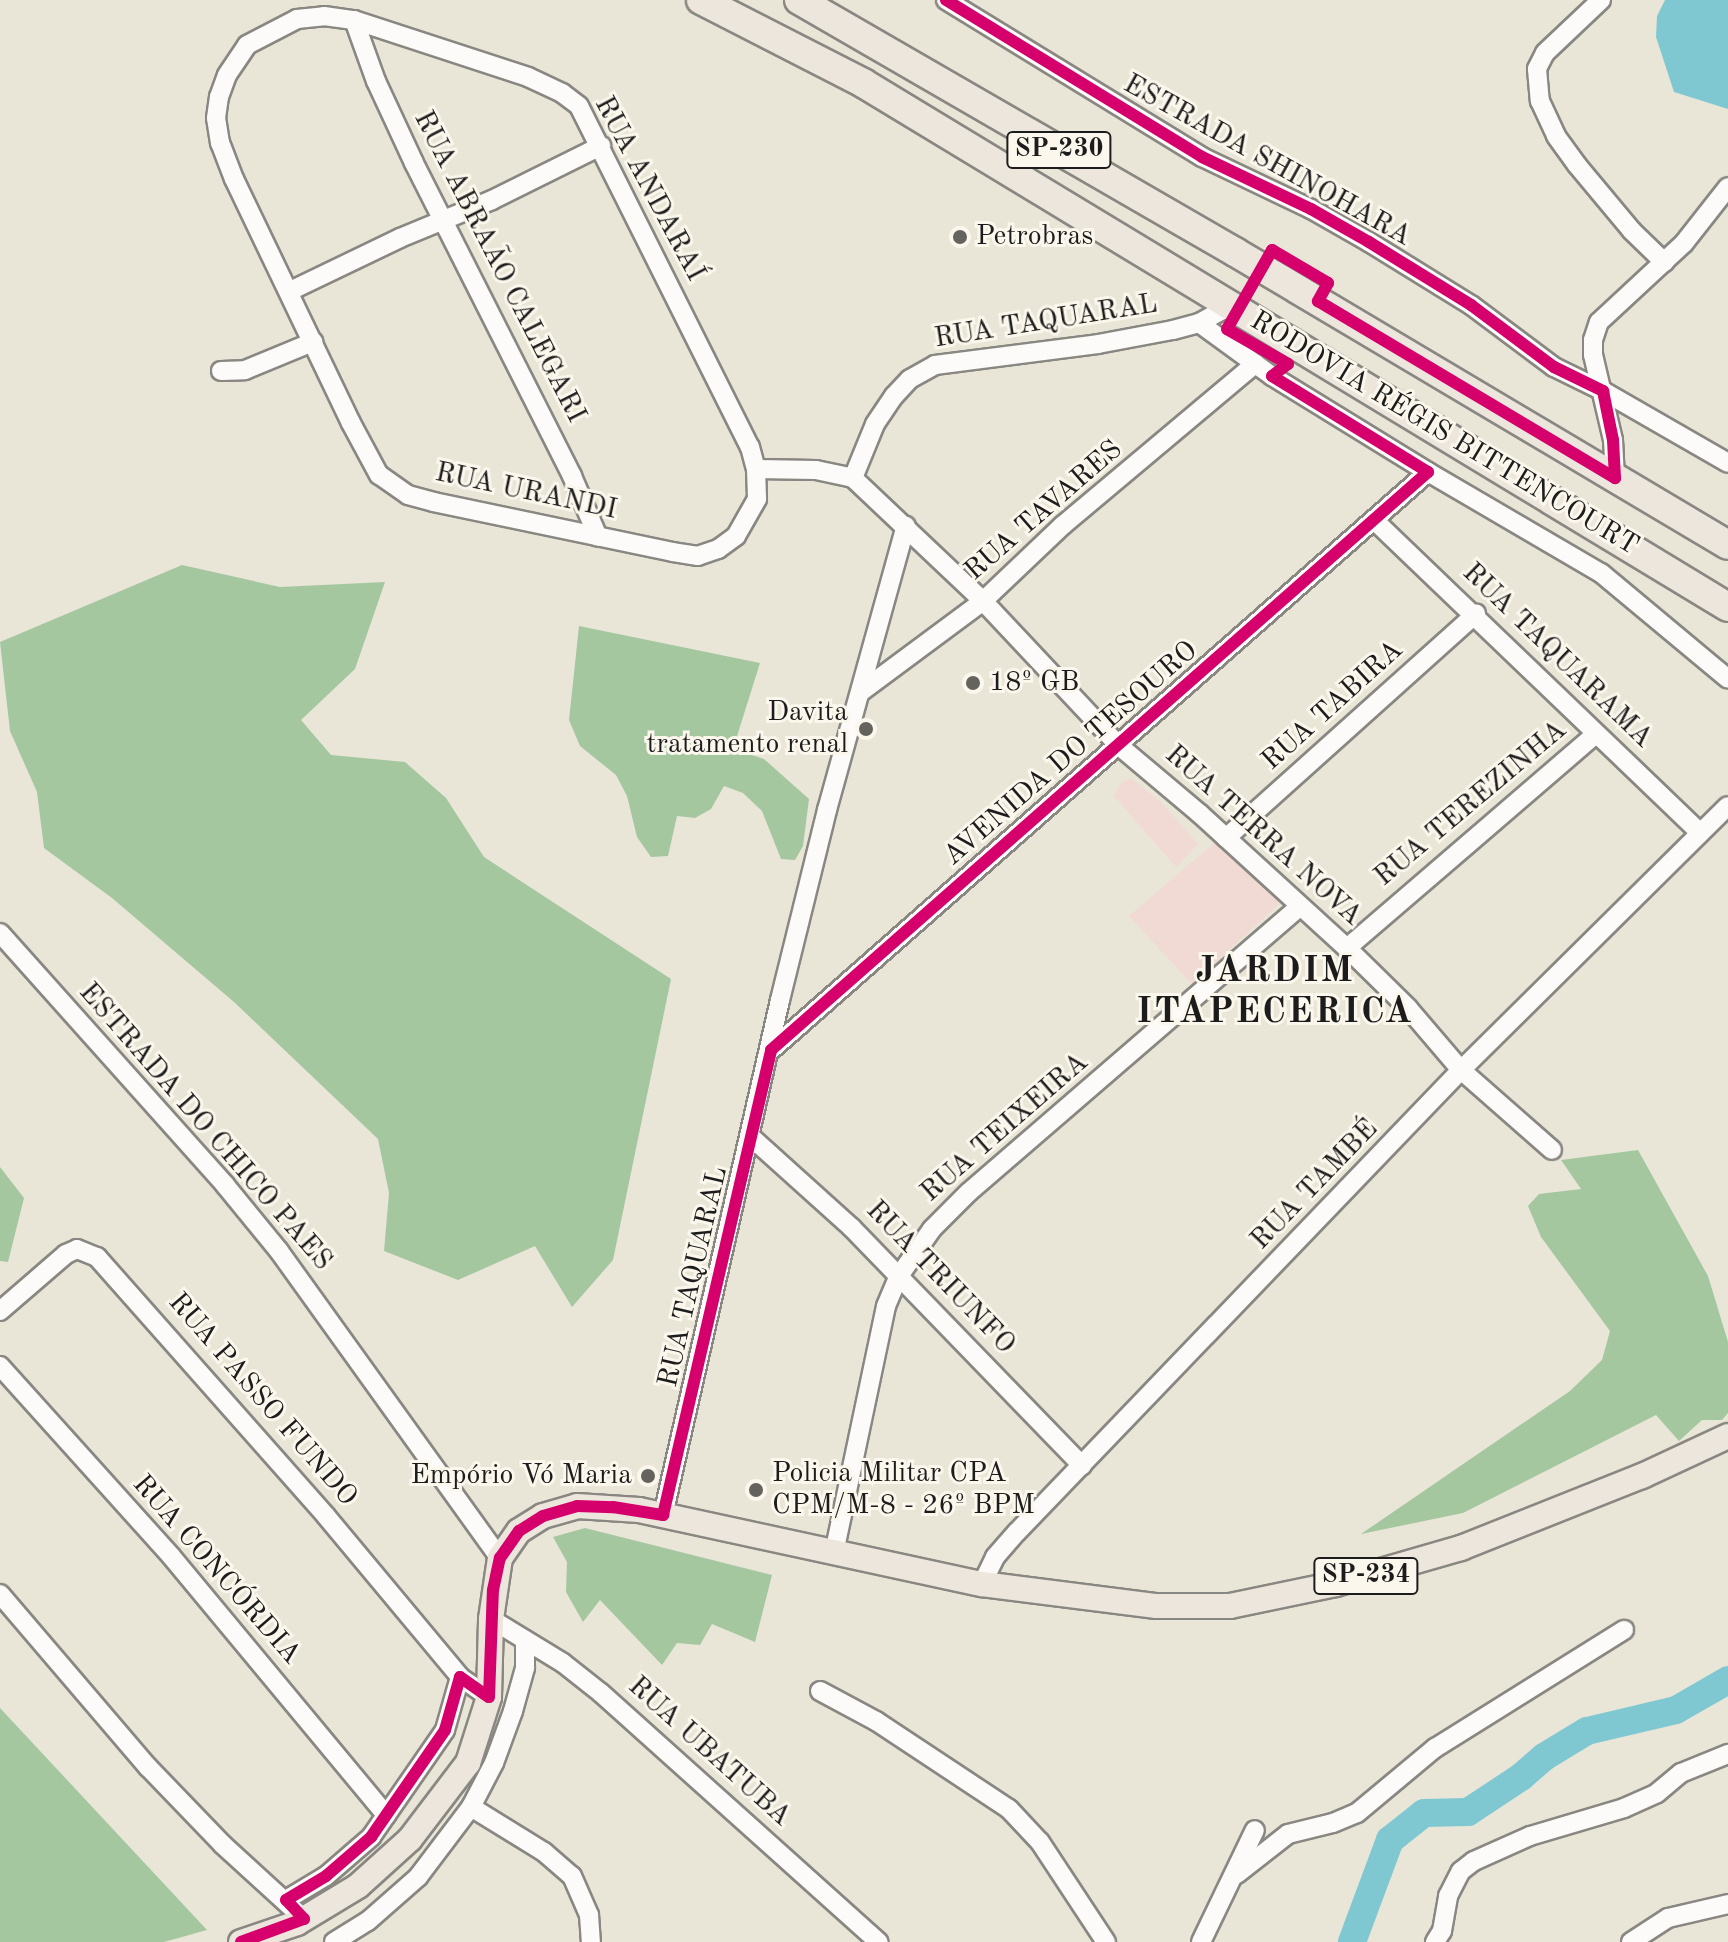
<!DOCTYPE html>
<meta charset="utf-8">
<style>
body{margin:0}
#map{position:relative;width:1728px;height:1942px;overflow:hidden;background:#e9e6d8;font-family:"Old Standard TT",serif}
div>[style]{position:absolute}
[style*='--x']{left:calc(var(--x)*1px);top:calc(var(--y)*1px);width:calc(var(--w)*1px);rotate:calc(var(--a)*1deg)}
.built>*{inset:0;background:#f1d9d4}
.forest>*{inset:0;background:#a4c79f}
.water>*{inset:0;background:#7fc8d2}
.river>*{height:28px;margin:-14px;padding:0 14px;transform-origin:14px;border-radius:14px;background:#7fc8d2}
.roads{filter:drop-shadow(2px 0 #898781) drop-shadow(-2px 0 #898781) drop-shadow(0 2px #898781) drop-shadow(0 -2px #898781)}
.minor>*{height:18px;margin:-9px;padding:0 9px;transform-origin:9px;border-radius:9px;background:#fcfbf9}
.major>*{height:24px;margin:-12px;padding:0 12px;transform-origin:12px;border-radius:12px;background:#ede6dd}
.highway>*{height:28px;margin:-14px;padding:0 14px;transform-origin:14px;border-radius:14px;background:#ede6dd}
.cycleway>*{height:12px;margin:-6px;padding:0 6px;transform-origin:6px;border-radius:6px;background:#d6006c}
.dots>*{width:22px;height:22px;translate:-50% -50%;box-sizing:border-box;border:4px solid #fbf7ec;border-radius:50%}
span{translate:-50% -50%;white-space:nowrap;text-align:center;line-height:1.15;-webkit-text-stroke:6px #fbf7ec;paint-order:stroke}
.shield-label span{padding:2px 6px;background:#fbf7ec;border:2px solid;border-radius:6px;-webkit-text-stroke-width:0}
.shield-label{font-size:26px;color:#1c1c1c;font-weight:700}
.street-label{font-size:28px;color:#1c1c1c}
.poi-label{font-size:28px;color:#1c1c1c}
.left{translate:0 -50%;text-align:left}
.right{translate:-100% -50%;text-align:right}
.district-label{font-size:36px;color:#1c1c1c;font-weight:700;letter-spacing:2px}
</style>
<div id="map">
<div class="built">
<div style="clip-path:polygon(1131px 778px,1162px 803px,1198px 844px,1176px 867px,1114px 796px,1120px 784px)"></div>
<div style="clip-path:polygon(1219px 839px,1276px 893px,1279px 904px,1192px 984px,1129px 916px)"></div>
</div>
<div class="forest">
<div style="clip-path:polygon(182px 565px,280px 587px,385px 582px,355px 669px,301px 720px,331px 755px,405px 762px,446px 798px,484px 857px,671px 979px,613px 1260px,572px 1307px,535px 1246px,458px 1280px,384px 1251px,389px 1193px,378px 1139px,234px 1002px,112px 898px,44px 848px,37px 792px,10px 731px,0 642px)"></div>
<div style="clip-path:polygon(579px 626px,760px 663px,733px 749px,764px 759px,809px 799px,803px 846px,795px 860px,781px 859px,762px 811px,743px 793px,724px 786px,711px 809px,695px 818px,677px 816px,668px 856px,651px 857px,637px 837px,627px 796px,616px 775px,580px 746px,569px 720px)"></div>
<div style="clip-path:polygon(1638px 1150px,1708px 1276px,1728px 1342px,1728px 1413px,1722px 1420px,1702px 1420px,1679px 1441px,1656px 1415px,1463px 1513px,1361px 1534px,1570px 1391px,1602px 1360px,1610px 1331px,1541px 1237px,1528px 1206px,1539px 1194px,1581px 1189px,1561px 1160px)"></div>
<div style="clip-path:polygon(0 1167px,24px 1198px,8px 1262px,0 1261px)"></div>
<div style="clip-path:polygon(585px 1528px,772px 1575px,755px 1642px,712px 1624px,700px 1645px,677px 1643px,662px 1665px,600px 1600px,583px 1622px,566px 1592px,567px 1562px,553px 1537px)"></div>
<div style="clip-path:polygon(0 1708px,207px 1930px,164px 1942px,0 1942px)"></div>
</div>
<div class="water">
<div style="clip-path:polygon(1665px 0,1728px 0,1728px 109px,1674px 92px,1656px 37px,1657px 16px)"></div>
</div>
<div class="river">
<div style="--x:1352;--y:1942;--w:109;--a:-69.6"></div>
<div style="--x:1390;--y:1840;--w:43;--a:-38.5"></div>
<div style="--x:1424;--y:1813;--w:44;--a:-1.3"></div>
<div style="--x:1468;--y:1812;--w:64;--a:-33.4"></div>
<div style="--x:1521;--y:1777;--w:30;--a:-41"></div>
<div style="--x:1544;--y:1757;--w:50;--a:-31.2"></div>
<div style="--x:1587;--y:1731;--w:91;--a:-13.3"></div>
<div style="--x:1676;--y:1710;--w:60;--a:-30"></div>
</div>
<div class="roads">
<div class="minor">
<div style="--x:946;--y:0;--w:300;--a:31.5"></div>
<div style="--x:1202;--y:157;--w:121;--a:25.5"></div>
<div style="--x:1311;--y:209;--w:67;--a:29.6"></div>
<div style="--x:1369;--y:242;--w:120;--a:31.7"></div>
<div style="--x:1471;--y:305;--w:104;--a:36.8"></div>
<div style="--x:1554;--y:367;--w:55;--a:26.1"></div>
<div style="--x:1603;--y:391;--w:144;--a:29.9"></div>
<div style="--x:1601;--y:0;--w:77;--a:136.6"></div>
<div style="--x:1545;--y:53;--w:18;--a:117"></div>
<div style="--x:1537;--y:69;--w:32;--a:85"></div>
<div style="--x:1540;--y:101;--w:38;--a:65"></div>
<div style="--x:1556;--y:136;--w:36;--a:54"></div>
<div style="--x:1577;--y:165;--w:86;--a:50.2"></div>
<div style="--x:1632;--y:231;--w:45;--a:44.1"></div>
<div style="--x:324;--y:16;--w:30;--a:8"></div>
<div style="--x:354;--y:20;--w:183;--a:18.1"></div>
<div style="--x:528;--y:77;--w:38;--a:25"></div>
<div style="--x:562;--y:93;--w:21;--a:37"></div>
<div style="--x:579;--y:106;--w:381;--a:63.4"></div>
<div style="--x:750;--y:447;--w:23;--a:75"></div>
<div style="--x:756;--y:469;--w:30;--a:88"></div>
<div style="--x:757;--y:499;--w:43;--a:119.6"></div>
<div style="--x:736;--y:536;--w:22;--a:144"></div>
<div style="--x:718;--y:549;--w:21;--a:161"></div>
<div style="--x:698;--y:556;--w:25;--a:-171"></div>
<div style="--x:673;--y:552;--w:244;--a:-168.2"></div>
<div style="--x:434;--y:502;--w:27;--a:-165"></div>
<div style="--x:408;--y:495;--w:35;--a:-145"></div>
<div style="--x:379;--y:475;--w:59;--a:-118.3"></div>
<div style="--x:351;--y:423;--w:271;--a:-115.6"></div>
<div style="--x:234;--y:179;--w:39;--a:-111"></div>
<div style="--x:220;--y:143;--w:25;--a:-99"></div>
<div style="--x:216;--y:118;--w:21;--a:-82"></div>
<div style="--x:219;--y:97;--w:23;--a:-70"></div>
<div style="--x:227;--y:75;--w:36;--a:-56"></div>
<div style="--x:247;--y:45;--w:56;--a:-27.5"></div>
<div style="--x:297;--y:19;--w:27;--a:-6"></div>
<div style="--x:354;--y:20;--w:65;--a:70.2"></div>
<div style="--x:376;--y:81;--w:90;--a:65.1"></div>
<div style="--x:414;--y:163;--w:351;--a:63.2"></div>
<div style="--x:572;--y:476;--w:66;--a:66.9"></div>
<div style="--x:290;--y:291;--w:122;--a:-25.7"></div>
<div style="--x:400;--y:238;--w:100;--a:-22.4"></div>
<div style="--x:492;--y:200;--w:122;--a:-26.4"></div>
<div style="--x:221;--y:371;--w:24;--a:-2"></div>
<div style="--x:245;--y:370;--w:74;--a:-22.4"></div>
<div style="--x:756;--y:469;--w:60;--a:1"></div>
<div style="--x:816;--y:470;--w:38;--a:12"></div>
<div style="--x:853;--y:478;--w:179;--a:43.4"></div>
<div style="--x:983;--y:601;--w:197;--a:46.8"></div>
<div style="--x:1118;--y:745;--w:107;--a:40.1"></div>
<div style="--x:1200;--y:814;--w:199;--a:42.4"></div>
<div style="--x:1347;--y:948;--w:86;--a:44.5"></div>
<div style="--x:1408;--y:1008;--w:82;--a:49.5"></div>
<div style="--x:1461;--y:1070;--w:121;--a:41.3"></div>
<div style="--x:1428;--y:472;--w:200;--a:30.3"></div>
<div style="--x:1601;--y:573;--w:165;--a:39.8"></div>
<div style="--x:853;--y:478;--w:58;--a:-67.8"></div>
<div style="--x:875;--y:424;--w:34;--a:-56"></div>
<div style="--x:894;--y:396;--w:23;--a:-47"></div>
<div style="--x:910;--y:379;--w:29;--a:-29"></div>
<div style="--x:935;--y:365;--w:164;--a:-7.3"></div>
<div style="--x:1098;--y:344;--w:76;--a:-10.6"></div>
<div style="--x:1173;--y:330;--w:27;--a:-15"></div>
<div style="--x:1199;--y:323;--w:37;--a:-29"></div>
<div style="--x:1615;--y:478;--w:38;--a:-93"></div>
<div style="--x:1613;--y:440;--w:87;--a:-103.2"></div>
<div style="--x:1593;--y:355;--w:15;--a:-90"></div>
<div style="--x:1593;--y:340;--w:19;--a:-72"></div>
<div style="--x:1599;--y:322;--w:116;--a:-42.9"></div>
<div style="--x:1684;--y:243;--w:71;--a:-51.8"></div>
<div style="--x:1374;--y:520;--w:451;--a:43.8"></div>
<div style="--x:862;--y:691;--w:151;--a:-36.6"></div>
<div style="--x:983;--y:601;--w:110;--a:-43.5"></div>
<div style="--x:1063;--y:525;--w:251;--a:-40"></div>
<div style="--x:1226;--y:838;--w:336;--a:-41.9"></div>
<div style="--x:0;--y:933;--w:338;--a:48.2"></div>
<div style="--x:225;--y:1185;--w:85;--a:50.7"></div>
<div style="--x:279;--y:1251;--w:378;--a:54.3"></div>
<div style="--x:1347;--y:948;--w:327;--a:-40.7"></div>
<div style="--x:771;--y:1050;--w:875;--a:-41.34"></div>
<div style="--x:1428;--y:472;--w:183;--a:-148.4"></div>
<div style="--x:1272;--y:376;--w:90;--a:-144"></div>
<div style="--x:751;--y:1137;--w:135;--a:42"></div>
<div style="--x:851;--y:1227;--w:332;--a:45.9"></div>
<div style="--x:0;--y:1311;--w:87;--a:-40.8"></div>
<div style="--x:66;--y:1254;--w:12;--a:-24"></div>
<div style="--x:77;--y:1249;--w:22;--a:22"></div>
<div style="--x:97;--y:1257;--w:346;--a:48.5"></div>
<div style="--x:326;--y:1516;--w:209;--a:50.2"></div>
<div style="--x:460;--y:1677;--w:35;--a:35"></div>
<div style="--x:0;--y:1366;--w:256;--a:48"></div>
<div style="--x:171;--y:1556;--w:337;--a:50.3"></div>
<div style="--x:663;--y:1515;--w:528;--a:-77.2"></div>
<div style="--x:780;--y:1000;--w:196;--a:-76.1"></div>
<div style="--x:827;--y:810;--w:295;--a:-74.5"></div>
<div style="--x:834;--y:1553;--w:252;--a:-78.1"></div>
<div style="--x:886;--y:1306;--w:33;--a:-67"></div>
<div style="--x:899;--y:1276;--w:57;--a:-54.9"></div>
<div style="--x:932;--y:1229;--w:52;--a:-45"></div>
<div style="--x:969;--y:1192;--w:436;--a:-40.8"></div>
<div style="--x:982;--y:1584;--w:30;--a:-64"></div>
<div style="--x:995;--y:1557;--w:33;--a:-49"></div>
<div style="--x:1017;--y:1532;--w:641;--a:-46.14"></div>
<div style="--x:1461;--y:1070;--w:375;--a:-44.7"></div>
<div style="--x:0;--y:1594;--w:228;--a:49.5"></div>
<div style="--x:148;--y:1767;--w:107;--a:46.1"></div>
<div style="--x:222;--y:1844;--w:111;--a:42.4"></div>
<div style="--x:491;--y:1619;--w:84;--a:31.4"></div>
<div style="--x:563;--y:1663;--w:48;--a:38.3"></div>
<div style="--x:601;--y:1693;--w:373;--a:41.9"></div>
<div style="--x:820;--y:1691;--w:64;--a:28.2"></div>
<div style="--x:876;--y:1721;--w:159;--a:33.5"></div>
<div style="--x:1009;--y:1809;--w:45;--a:46.8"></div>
<div style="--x:1040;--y:1842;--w:120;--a:56.6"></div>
<div style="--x:471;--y:1807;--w:86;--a:31.7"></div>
<div style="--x:544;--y:1852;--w:37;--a:41"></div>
<div style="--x:572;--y:1876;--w:43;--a:66.4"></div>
<div style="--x:589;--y:1915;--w:27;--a:86"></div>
<div style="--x:1237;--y:1874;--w:65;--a:-38.1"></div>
<div style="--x:1288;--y:1834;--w:46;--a:-13.7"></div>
<div style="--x:1333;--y:1823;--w:26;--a:-23"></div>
<div style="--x:1357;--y:1813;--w:102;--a:-39.8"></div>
<div style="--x:1435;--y:1748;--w:223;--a:-32"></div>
<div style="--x:286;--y:1900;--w:47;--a:-31"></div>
<div style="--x:326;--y:1876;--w:60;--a:-40.9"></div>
<div style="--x:371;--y:1837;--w:130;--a:-55.3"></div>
<div style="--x:445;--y:1730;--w:55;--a:-74.2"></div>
<div style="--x:334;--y:1942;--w:40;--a:-32"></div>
<div style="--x:368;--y:1921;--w:67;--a:-41.3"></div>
<div style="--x:418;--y:1877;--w:88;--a:-52.9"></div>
<div style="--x:471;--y:1807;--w:50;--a:-62.4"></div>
<div style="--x:494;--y:1763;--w:55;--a:-69.9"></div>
<div style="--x:513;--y:1711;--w:45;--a:-74.4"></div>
<div style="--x:525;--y:1668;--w:28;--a:-90"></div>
<div style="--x:1201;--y:1942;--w:124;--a:-64.3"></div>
<div style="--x:1435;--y:1942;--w:13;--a:-58"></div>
<div style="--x:1442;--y:1931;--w:36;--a:-80"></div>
<div style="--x:1448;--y:1896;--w:28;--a:-63"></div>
<div style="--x:1461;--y:1871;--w:16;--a:-38"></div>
<div style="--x:1474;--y:1861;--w:61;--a:-24.1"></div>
<div style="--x:1530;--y:1836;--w:98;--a:-16.6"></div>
<div style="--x:1624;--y:1808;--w:36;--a:-24"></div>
<div style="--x:1657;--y:1793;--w:31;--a:-40"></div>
<div style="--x:1681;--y:1773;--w:51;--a:-22"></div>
<div style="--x:1631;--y:1942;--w:44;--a:-33"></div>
<div style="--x:1668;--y:1918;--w:62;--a:-13.1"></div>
</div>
<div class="major">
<div style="--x:241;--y:1942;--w:59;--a:-18.7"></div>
<div style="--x:297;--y:1923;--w:71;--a:-31.2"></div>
<div style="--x:358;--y:1886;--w:70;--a:-42.1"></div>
<div style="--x:410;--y:1839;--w:96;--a:-52.7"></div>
<div style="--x:468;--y:1763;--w:69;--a:-72.3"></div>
<div style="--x:489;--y:1697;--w:78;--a:-88.5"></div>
<div style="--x:491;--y:1619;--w:62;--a:-81.6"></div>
<div style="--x:500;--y:1558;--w:33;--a:-55"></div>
<div style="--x:519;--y:1531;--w:28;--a:-32"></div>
<div style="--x:543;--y:1516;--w:35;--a:-16"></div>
<div style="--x:577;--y:1506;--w:62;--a:3.7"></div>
<div style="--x:639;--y:1510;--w:351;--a:12.2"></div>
<div style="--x:982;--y:1584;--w:176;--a:7.2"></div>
<div style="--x:1157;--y:1606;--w:73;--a:0"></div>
<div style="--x:1230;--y:1606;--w:108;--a:-11.7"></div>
<div style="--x:1336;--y:1584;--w:130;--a:-16.1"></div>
<div style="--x:1461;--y:1548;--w:195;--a:-21.7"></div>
<div style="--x:1642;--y:1476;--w:95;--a:-24.9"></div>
</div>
<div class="highway">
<div style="--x:701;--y:0;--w:182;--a:27.1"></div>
<div style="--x:863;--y:83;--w:1011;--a:31.21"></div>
<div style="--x:799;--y:0;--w:504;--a:30.03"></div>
<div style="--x:1235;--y:252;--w:573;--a:30.72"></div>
</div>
</div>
<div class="cycleway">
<div style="--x:946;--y:0;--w:300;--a:31.5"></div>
<div style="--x:1202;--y:157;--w:121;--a:25.5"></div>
<div style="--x:1311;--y:209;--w:67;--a:29.6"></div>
<div style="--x:1369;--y:242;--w:120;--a:31.7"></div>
<div style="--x:1471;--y:305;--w:104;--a:36.8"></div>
<div style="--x:1554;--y:367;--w:55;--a:26.1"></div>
<div style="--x:1603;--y:391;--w:50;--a:78.5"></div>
<div style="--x:1613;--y:440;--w:38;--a:87"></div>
<div style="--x:489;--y:1697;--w:107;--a:-87.9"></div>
<div style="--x:493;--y:1590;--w:33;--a:-78"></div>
<div style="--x:500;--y:1558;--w:33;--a:-55"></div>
<div style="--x:519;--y:1531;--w:28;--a:-32"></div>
<div style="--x:543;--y:1516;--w:35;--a:-16"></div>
<div style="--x:577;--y:1506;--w:36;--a:2"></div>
<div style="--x:613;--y:1507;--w:51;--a:9.1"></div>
<div style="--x:663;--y:1515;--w:477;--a:-76.9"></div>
<div style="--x:771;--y:1050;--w:875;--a:-41.34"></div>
<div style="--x:1428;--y:472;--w:183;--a:-148.4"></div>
<div style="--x:1272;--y:376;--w:20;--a:-37"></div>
<div style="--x:1288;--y:364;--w:70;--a:-150.2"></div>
<div style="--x:1227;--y:329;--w:91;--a:-60.3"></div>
<div style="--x:1272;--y:250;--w:65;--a:30.5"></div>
<div style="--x:1328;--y:283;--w:21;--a:119"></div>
<div style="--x:1318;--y:301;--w:346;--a:30.8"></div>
<div style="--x:241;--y:1942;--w:67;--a:-20.1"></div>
<div style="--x:304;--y:1919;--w:26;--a:-133"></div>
<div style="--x:286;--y:1900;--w:47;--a:-31"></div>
<div style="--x:326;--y:1876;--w:60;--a:-40.9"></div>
<div style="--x:371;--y:1837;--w:130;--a:-55.3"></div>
<div style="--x:445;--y:1730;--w:55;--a:-74.2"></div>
<div style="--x:460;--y:1677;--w:35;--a:35"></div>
</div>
<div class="dots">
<div style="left:960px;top:237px;background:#64635e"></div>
<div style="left:973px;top:683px;background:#64635e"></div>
<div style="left:866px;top:729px;background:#64635e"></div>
<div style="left:648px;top:1476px;background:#64635e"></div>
<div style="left:756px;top:1490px;background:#64635e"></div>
</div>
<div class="shield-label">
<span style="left:1059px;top:150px">SP-230</span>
<span style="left:1366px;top:1576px">SP-234</span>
</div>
<div class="street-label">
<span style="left:1267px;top:161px;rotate:29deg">ESTRADA SHINOHARA</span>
<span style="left:649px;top:189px;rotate:62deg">RUA ANDARAÍ</span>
<span style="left:499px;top:267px;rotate:63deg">RUA ABRAÃO CALEGARI</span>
<span style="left:1046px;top:322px;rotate:-9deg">RUA TAQUARAL</span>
<span style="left:1444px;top:434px;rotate:31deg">RODOVIA RÉGIS BITTENCOURT</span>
<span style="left:526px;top:492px;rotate:12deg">RUA URANDI</span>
<span style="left:1044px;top:511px;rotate:-41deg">RUA TAVARES</span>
<span style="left:1557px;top:656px;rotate:44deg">RUA TAQUARAMA</span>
<span style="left:1333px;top:706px;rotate:-42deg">RUA TABIRA</span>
<span style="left:1071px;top:754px;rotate:-41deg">AVENIDA DO TESOURO</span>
<span style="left:1471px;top:804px;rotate:-40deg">RUA TEREZINHA</span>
<span style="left:1263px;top:836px;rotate:42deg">RUA TERRA NOVA</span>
<span style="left:205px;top:1127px;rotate:49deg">ESTRADA DO CHICO PAES</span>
<span style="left:1005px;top:1128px;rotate:-41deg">RUA TEIXEIRA</span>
<span style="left:1315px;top:1185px;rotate:-46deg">RUA TAMBÉ</span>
<span style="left:694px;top:1277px;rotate:-77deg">RUA TAQUARAL</span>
<span style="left:940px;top:1278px;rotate:46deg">RUA TRIUNFO</span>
<span style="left:262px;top:1400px;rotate:49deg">RUA PASSO FUNDO</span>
<span style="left:216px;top:1570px;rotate:49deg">RUA CONCÓRDIA</span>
<span style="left:709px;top:1752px;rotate:42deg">RUA UBATUBA</span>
</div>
<div class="poi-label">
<span class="left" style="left:976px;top:237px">Petrobras</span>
<span class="left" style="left:989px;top:683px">18º GB</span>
<span class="right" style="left:848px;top:729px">Davita<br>tratamento renal</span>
<span class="left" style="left:772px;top:1490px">Policia Militar CPA<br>CPM/M-8 - 26º BPM</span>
<span class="right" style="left:632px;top:1476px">Empório Vó Maria</span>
</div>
<div class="district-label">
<span style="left:1275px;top:993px">JARDIM<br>ITAPECERICA</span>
</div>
</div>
